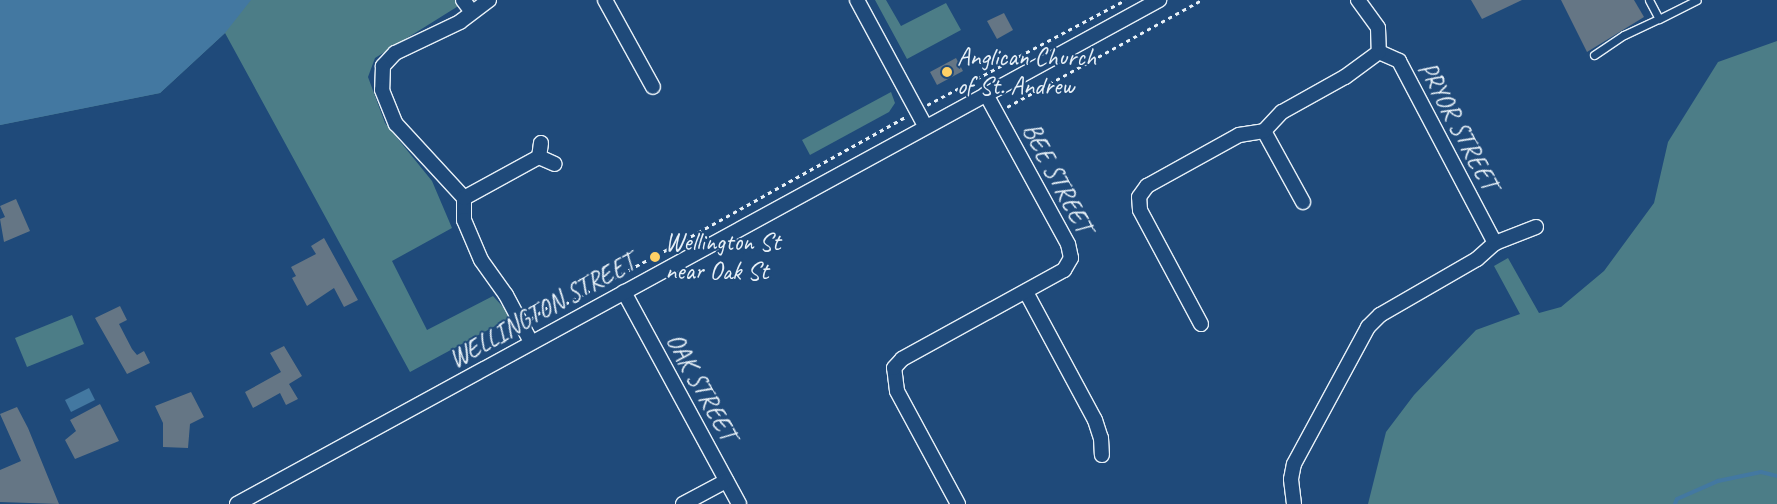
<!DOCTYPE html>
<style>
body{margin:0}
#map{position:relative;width:1777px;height:504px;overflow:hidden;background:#1f4a7a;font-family:Caveat,sans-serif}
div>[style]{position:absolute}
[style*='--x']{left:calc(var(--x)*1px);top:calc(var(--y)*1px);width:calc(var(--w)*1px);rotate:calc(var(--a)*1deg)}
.green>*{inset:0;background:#4c7d87}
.water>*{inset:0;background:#4378a1}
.stream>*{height:4px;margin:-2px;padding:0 2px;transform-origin:2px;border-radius:2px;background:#4378a1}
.building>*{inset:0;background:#657685}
.path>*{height:2.5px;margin-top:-1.25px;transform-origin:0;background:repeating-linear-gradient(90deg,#e8f1f8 0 4px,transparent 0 8px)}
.roads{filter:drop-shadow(1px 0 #e8f1f8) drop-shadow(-1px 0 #e8f1f8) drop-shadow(0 1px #e8f1f8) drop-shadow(0 -1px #e8f1f8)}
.lane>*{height:7px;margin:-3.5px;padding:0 3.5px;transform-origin:3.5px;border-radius:3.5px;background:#1f4a7a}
.street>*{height:14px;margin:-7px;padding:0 7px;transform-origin:7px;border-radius:7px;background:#1f4a7a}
.dots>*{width:14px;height:14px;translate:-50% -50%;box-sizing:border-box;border:2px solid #1f4a7a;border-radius:50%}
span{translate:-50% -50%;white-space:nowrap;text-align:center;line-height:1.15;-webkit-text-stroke:4px #1f4a7a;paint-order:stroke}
.poi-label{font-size:25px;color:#e8f1f8}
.left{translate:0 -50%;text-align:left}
.street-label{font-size:25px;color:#e8f1f8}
</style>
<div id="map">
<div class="green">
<div style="clip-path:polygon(0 0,468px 0,375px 58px,368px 77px,385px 123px,432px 181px,452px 228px,392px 261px,427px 330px,493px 296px,512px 317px,410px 372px,225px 33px,160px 93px,0 125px)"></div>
<div style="clip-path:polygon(875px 0,886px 0,901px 26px,946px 3px,961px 30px,907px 59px)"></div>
<div style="clip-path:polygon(1777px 41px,1777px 504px,1368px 504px,1386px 432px,1414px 395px,1476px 330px,1520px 314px,1494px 266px,1508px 258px,1539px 313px,1561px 307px,1604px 271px,1654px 203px,1668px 142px,1718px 62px)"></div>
<div style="clip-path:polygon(891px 92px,895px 103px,889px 112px,810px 155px,802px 140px)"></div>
<div style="clip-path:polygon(72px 315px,84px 344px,27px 367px,15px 338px)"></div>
</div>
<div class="water">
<div style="clip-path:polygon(0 0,251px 0,225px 33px,160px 93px,0 125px)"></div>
<div style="clip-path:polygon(89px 388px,95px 400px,71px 412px,65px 400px)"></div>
</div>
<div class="stream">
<div style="--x:1675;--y:504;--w:5;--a:-68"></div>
<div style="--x:1677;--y:499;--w:45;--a:-23.7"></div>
<div style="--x:1718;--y:481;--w:44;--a:-11.8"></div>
<div style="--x:1761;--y:472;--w:16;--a:14"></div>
</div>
<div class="building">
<div style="clip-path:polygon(1471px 0,1522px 0,1482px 19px)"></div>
<div style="clip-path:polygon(1561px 0,1634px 0,1644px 17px,1587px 52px)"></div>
<div style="clip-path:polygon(1004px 13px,1013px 30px,997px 39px,987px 21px)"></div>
<div style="clip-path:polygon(956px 58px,963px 71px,937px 85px,930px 72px)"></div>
<div style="clip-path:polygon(16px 199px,30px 231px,4px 242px,0 219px,5px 217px,0 206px)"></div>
<div style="clip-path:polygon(324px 238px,358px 300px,344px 307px,334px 288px,307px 306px,292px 278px,296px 276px,291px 267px,316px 254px,311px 246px)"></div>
<div style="clip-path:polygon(120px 306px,127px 320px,119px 324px,132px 349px,137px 355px,144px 351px,150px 363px,127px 374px,95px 318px)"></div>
<div style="clip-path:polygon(284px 346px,302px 376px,289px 384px,298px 399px,286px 405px,280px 393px,253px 408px,245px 392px,281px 372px,270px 353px)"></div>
<div style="clip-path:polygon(191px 392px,204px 417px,190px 424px,188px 448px,163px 447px,163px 423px,155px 406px)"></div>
<div style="clip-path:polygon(100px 404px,119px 441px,75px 459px,65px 440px,76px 431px,70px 420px)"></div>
<div style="clip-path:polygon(17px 407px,28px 428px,59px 504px,0 502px,0 470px,21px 461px,0 414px)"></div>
</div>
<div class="path">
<div style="--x:927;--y:105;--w:224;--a:-27.9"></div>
<div style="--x:1007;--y:107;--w:222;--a:-28.8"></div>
<div style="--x:531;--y:319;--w:27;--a:-36"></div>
<div style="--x:553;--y:303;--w:12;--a:5"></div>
<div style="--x:565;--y:304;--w:119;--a:-28.1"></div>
<div style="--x:670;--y:248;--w:269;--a:-29.1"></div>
</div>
<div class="roads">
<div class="lane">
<div style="--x:1649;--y:0;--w:21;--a:62"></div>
<div style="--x:1659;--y:19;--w:42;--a:-26.6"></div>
<div style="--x:1594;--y:55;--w:36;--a:-34"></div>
<div style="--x:1624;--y:35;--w:38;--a:-25"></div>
</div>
<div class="street">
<div style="--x:463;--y:0;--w:15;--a:53"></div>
<div style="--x:489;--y:0;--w:36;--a:143"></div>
<div style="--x:460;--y:22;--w:72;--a:154.5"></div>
<div style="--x:395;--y:53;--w:18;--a:133"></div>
<div style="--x:383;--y:66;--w:24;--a:92"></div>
<div style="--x:382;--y:90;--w:37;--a:68"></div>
<div style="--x:396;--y:124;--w:100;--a:47.4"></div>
<div style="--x:464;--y:198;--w:22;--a:90"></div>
<div style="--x:464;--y:220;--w:43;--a:67"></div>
<div style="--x:481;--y:260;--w:43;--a:54.5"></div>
<div style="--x:506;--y:295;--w:53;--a:62"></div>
<div style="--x:605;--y:0;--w:99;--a:61.1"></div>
<div style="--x:857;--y:0;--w:143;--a:61.6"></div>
<div style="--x:1358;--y:0;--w:34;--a:54"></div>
<div style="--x:1378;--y:28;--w:24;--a:88"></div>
<div style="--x:1379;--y:52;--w:22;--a:24"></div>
<div style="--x:1399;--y:61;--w:206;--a:62.2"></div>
<div style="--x:1264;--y:131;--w:81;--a:61.2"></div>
<div style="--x:541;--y:143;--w:14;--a:98"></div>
<div style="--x:539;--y:157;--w:17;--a:24"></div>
<div style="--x:464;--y:198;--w:85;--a:-28.7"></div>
<div style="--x:624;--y:292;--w:241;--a:61.5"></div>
<div style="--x:1026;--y:292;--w:145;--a:61.7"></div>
<div style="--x:1095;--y:420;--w:19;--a:72"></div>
<div style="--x:1101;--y:438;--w:17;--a:87"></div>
<div style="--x:1201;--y:324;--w:129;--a:-118.2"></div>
<div style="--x:1140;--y:210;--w:13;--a:-94"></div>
<div style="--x:1139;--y:197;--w:14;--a:-54"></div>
<div style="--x:1147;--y:186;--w:105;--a:-29"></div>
<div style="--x:1239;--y:135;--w:25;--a:-9"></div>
<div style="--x:1264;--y:131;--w:26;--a:-47"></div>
<div style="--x:1282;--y:112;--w:72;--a:-29.1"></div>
<div style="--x:1345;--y:77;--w:42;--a:-36.3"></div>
<div style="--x:237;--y:504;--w:1051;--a:-28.66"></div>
<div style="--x:683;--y:504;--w:49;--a:-28.1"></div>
<div style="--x:958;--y:504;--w:128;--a:-118.4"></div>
<div style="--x:897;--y:391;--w:23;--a:-97"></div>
<div style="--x:894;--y:368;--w:12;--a:-48"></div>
<div style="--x:902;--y:359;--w:185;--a:-28.8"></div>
<div style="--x:1064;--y:270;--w:14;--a:-60"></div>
<div style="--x:1071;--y:258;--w:14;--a:-102"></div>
<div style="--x:1068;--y:244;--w:171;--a:-118.7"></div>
<div style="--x:1294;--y:504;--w:25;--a:-97"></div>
<div style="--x:1291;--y:479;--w:15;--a:-79"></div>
<div style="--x:1294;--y:464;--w:156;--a:-61.6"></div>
<div style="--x:1368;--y:327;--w:17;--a:-45"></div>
<div style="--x:1380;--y:315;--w:112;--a:-30"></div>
<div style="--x:1477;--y:259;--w:24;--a:-42"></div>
<div style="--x:1495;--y:243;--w:44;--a:-21.3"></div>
</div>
</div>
<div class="dots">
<div style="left:947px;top:72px;background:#ffd166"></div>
<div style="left:655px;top:257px;background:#ffd166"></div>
</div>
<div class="poi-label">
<span class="left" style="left:957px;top:72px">Anglican Church<br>of St. Andrew</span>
<span class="left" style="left:665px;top:257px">Wellington St<br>near Oak St</span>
</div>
<div class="street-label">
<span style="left:1458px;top:126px;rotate:62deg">PRYOR STREET</span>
<span style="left:1057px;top:178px;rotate:62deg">BEE STREET</span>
<span style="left:542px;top:311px;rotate:-29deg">WELLINGTON STREET</span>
<span style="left:701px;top:387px;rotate:61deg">OAK STREET</span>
</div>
</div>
